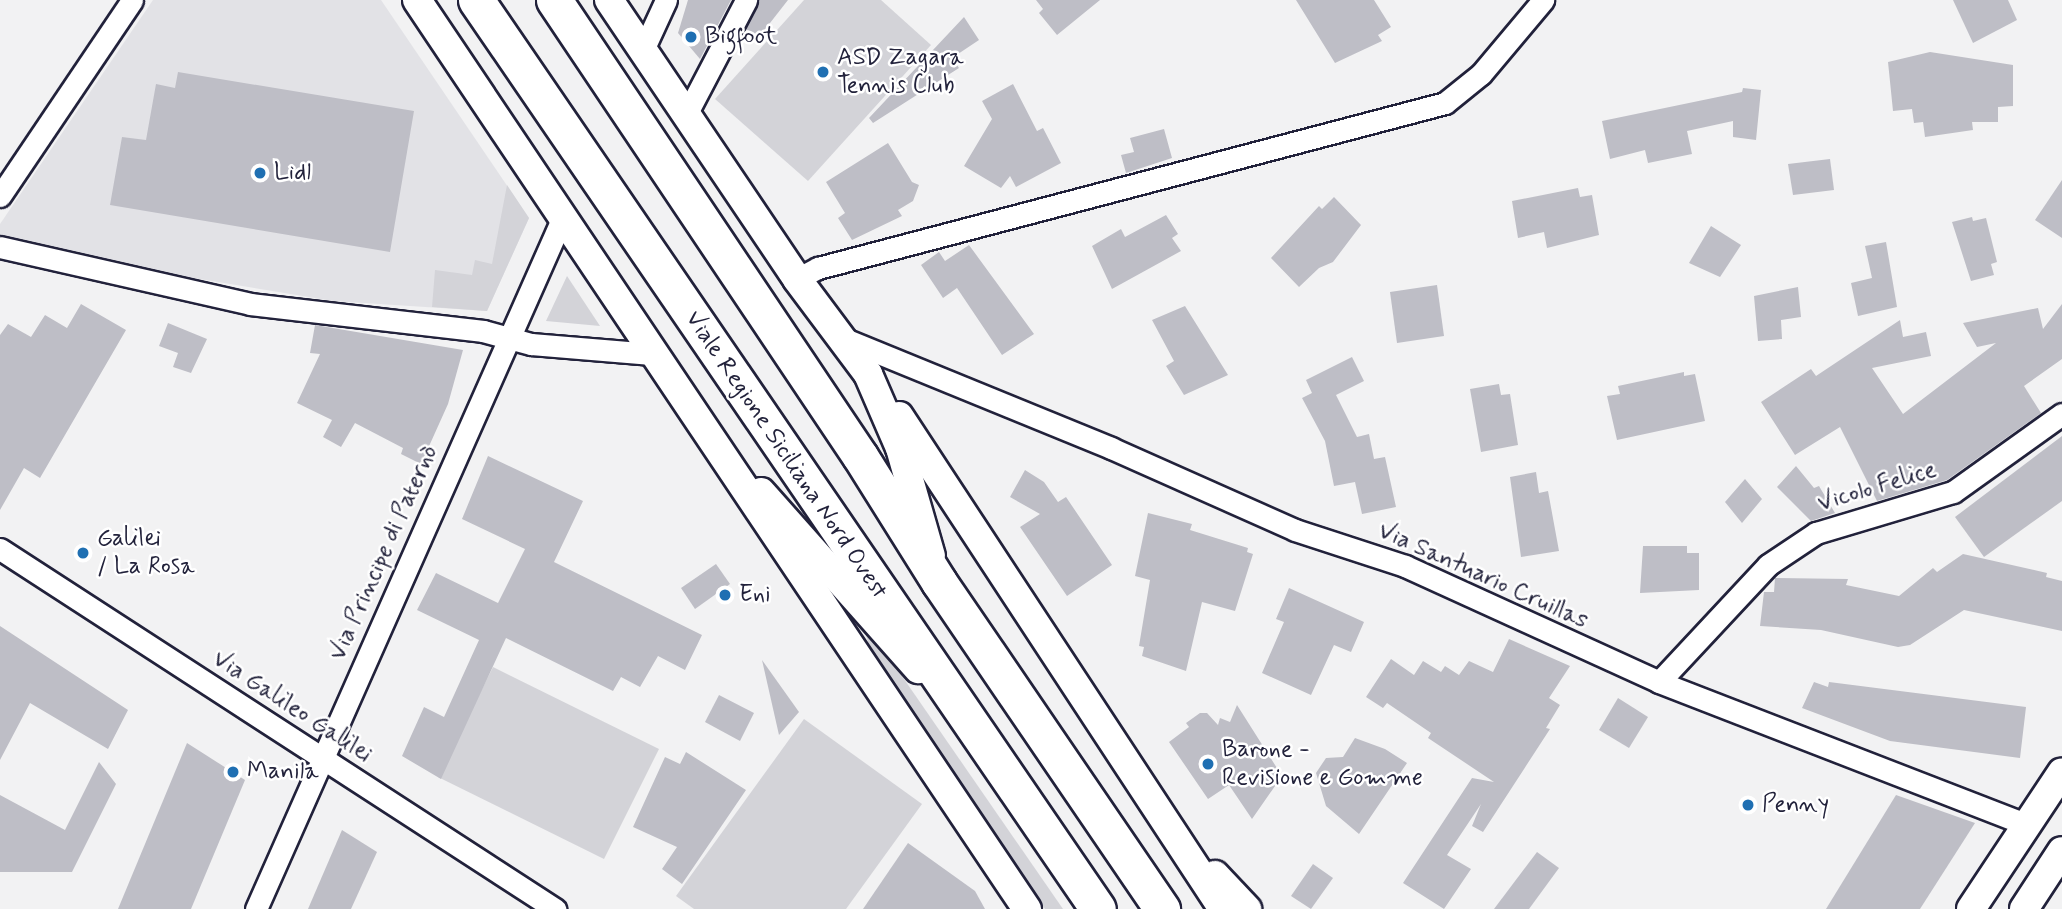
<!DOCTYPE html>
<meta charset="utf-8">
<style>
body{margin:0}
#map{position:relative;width:2062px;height:909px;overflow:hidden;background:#f2f2f3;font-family:Mynerve,sans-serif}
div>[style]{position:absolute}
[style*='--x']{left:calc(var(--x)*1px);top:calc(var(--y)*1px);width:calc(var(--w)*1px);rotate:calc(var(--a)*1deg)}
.built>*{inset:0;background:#e2e2e6}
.green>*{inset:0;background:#d3d3d8}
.building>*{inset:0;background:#bebec6}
.roads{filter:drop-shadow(2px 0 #22223b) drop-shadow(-2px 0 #22223b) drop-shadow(0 2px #22223b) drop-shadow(0 -2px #22223b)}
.minor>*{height:21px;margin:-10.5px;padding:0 10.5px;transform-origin:10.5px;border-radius:10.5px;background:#fff}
.tertiary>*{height:28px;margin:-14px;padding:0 14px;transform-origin:14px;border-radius:14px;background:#fff}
.primary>*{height:35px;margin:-17.5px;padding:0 17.5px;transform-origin:17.5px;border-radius:17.5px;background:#fff}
.dots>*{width:19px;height:19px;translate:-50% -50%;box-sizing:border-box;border:4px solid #fff;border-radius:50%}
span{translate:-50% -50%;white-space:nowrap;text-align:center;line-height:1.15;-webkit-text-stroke:5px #fff;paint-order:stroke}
.poi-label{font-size:24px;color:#22223b}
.left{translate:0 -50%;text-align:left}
.street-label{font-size:24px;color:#22223b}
</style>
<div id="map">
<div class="built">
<div style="clip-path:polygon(153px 0,381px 0,529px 218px,487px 311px,333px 301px,163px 273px,0 236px,0 224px)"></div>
</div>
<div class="green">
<div style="clip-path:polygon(804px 0,881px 0,931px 45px,808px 181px,715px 99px)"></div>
<div style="clip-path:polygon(507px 185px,529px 218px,487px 311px,432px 307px,435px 270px,472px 275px,475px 260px,492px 264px)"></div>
<div style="clip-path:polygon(567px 276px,600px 326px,546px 321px)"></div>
<div style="clip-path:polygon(864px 627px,886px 653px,1063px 909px,1045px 909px,869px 646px)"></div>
<div style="clip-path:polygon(493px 667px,659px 749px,604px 859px,438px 777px)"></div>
<div style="clip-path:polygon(804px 719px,922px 804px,846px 909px,694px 909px,676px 896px)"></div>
</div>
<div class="building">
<div style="clip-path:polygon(688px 0,731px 0,700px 59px,678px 33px)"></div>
<div style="clip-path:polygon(759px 0,788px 0,759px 37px,746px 29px)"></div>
<div style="clip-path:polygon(1036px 0,1100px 0,1057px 35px,1039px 13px,1043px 9px)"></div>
<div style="clip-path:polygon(1296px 0,1374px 0,1391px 27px,1378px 35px,1382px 41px,1335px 63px)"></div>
<div style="clip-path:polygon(1953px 0,2008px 0,2017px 20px,1973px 43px)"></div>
<div style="clip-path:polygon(964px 17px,979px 40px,952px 58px,959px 68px,873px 123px,869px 118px)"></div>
<div style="clip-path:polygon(1930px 52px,2013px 65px,2013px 106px,1998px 107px,1998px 122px,1972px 122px,1973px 130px,1925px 137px,1923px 122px,1914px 123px,1912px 109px,1893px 111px,1888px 62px)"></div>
<div style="clip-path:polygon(178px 72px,414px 111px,390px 252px,110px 205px,122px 137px,146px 140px,156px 84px,175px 88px)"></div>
<div style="clip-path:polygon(1013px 84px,1037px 131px,1043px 128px,1061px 163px,1016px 187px,1010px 176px,1001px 188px,964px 166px,992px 119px,982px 101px)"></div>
<div style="clip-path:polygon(1743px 88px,1761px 90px,1756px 140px,1733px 137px,1733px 121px,1687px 131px,1692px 154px,1648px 163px,1645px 150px,1610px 159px,1602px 121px,1742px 92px)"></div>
<div style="clip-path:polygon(1164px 129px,1172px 158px,1126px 173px,1121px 155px,1134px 152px,1130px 138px)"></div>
<div style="clip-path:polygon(888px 143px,912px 182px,919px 185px,913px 201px,898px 210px,902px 216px,852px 240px,838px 218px,845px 213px,826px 182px)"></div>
<div style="clip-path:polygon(1830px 159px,1834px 190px,1793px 195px,1788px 164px)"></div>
<div style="clip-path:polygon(2062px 180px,2062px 238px,2035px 220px)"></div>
<div style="clip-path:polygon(1578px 188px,1580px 197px,1592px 195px,1599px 235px,1547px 248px,1544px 232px,1518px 238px,1512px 201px)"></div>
<div style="clip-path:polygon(1334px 197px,1361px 225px,1333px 262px,1319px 268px,1299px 287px,1271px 258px,1319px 206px,1322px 209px)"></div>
<div style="clip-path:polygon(1166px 215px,1178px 234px,1172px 238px,1181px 251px,1112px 289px,1092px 246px,1121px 229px,1125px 237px)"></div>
<div style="clip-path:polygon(1972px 217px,1973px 221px,1986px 218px,1997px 262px,1991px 264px,1994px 275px,1971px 281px,1952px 222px)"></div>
<div style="clip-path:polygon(1711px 226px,1741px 245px,1720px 277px,1689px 263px)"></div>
<div style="clip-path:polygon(1886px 242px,1897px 307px,1858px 316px,1851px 283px,1872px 278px,1865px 246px)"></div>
<div style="clip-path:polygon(969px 245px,1034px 334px,1002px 355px,957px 288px,943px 298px,921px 265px,939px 252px,945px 261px)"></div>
<div style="clip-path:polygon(1437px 285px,1444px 336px,1397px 343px,1390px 292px)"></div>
<div style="clip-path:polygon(1798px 287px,1801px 317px,1781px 320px,1782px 339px,1758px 341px,1754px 296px)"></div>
<div style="clip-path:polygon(81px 304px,126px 330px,40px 478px,24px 468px,0 510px,0 335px,8px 324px,31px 337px,45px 315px,67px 328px)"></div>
<div style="clip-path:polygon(2062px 304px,2062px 359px,2024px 386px,2041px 413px,1947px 480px,1877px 501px,1840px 427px,1795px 455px,1761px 402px,1811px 369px,1816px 376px,1900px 320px,1903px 337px,1926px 332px,1931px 356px,1872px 368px,1903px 414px,1996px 343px,1977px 347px,1963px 323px,2038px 308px,2043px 329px)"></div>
<div style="clip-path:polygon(1185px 306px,1228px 375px,1184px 395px,1166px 366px,1174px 361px,1152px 320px)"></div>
<div style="clip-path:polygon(168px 323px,207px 339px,191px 373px,173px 367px,178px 353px,159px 346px)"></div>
<div style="clip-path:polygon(315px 325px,463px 350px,448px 404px,421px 464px,401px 454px,403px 448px,355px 423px,341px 447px,323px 437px,332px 420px,297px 403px,320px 354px,310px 353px)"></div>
<div style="clip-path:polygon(1352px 357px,1364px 381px,1336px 395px,1357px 437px,1369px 434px,1374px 459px,1385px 457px,1396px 507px,1362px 514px,1355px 482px,1334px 486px,1325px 441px,1302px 398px,1312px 393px,1306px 380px)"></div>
<div style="clip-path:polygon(1684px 372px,1684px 376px,1695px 374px,1705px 421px,1617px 440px,1607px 396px,1620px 394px,1618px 386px)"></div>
<div style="clip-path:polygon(1499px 384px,1501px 395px,1510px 394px,1518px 445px,1481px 452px,1470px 389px)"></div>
<div style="clip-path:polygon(2062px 436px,2062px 501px,1984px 557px,1955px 517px)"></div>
<div style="clip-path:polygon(488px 456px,583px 501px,554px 562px,702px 635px,685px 670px,658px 656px,640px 687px,621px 677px,613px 691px,506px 638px,441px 779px,402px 756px,424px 707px,444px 717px,479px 640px,417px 610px,436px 573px,498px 603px,525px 549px,462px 519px)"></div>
<div style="clip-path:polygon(1796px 466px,1814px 488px,1819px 486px,1835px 513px,1811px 521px,1777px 487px)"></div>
<div style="clip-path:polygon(1025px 470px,1044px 482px,1058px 502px,1066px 497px,1112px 565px,1067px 596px,1020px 527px,1040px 514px,1010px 497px)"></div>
<div style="clip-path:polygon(1536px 472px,1539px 493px,1548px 491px,1559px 551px,1521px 557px,1510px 477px)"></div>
<div style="clip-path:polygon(1745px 479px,1762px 499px,1742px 523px,1725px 502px)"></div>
<div style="clip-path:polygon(1148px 513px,1192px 524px,1190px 530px,1248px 548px,1247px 552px,1253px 554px,1235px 611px,1202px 602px,1186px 671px,1142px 656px,1144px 647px,1139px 646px,1150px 580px,1135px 576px)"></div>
<div style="clip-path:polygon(1643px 546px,1687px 546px,1687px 553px,1699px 553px,1699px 590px,1640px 593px)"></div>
<div style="clip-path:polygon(1963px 554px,2047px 573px,2046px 577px,2062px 581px,2062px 631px,1964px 610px,1910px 645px,1898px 647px,1821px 630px,1760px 626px,1764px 592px,1774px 592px,1775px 578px,1848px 579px,1846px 585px,1899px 596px,1933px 568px,1937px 572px)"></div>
<div style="clip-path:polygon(716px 564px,730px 584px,695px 609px,681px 588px)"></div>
<div style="clip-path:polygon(1289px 588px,1364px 622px,1351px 652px,1334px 645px,1311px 695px,1262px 673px,1284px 622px,1276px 619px)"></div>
<div style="clip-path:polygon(0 626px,128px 710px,108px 749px,30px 703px,0 760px)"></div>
<div style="clip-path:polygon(1509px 639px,1570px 666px,1549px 698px,1560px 705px,1546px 728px,1550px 729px,1483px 832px,1472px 826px,1481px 804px,1447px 855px,1471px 869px,1444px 909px,1403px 883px,1472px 778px,1494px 782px,1428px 738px,1431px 733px,1387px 703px,1383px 708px,1366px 697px,1391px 659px,1414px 675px,1423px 661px,1441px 672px,1445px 666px,1459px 675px,1469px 661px,1493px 672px)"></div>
<div style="clip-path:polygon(762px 660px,799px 712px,779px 735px)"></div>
<div style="clip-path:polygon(1814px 682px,1828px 687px,1829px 682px,2026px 707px,2020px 758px,1890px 741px,1802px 708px)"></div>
<div style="clip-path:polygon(719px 695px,754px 713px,740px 741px,705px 722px)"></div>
<div style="clip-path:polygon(1618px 698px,1648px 717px,1629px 748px,1599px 730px)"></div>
<div style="clip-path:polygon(1237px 705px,1282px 776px,1252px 819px,1229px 785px,1208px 799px,1169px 742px,1189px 727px,1186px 723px,1200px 713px,1207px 713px,1218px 725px,1220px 718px,1230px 722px)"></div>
<div style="clip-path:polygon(1355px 738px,1385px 749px,1407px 763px,1359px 834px,1326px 806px,1316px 773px,1326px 758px,1343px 757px)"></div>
<div style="clip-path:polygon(187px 743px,245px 780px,191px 909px,118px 909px)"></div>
<div style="clip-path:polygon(686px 752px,746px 790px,682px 884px,662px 869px,677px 847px,633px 827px,665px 757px,680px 764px)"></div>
<div style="clip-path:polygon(99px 762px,116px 784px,72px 872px,0 872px,0 795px,65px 830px)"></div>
<div style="clip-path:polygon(1896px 795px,1975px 823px,1920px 909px,1826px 909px)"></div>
<div style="clip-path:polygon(342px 830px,377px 852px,351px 909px,308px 909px)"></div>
<div style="clip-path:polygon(908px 843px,975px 891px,985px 909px,863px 909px)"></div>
<div style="clip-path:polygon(1537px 852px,1559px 868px,1529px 909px,1494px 909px)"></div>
<div style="clip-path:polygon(1313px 864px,1333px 878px,1311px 909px,1291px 896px)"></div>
</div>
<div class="roads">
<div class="minor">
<div style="--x:643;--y:50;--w:55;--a:-65.3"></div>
<div style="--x:686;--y:115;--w:130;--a:-62.4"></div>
<div style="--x:0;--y:196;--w:236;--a:-56"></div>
<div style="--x:0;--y:247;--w:256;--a:12.8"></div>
<div style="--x:250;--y:304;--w:235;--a:6.6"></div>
<div style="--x:483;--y:331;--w:50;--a:15.2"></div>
<div style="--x:531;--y:344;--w:121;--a:4.7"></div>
<div style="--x:797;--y:279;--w:24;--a:-28"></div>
<div style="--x:818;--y:268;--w:648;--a:-14.74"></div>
<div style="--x:1445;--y:103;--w:46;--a:-38.9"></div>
<div style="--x:1481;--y:74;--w:97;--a:-50"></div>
<div style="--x:842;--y:338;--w:291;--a:22.2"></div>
<div style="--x:1111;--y:448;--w:201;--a:24"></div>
<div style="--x:1295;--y:530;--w:116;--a:18.1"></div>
<div style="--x:1405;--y:566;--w:279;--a:24.5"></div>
<div style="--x:1659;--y:682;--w:395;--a:21.2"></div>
<div style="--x:0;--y:549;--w:662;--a:32.97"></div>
<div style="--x:1659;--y:682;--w:160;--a:-47"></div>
<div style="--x:1768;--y:565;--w:58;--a:-33.7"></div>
<div style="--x:1816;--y:533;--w:143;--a:-16.7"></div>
<div style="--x:1953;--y:492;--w:134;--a:-35.6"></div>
<div style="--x:256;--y:909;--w:755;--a:-66.08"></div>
</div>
<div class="tertiary">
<div style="--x:417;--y:0;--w:1095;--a:56.14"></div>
<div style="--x:609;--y:0;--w:336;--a:56"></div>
<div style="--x:797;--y:279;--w:119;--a:53.2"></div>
<div style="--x:868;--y:374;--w:81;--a:66.6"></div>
<div style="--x:900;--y:448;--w:112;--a:74"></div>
<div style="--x:899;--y:416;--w:590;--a:56.69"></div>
<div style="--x:761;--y:492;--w:237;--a:48.4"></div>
<div style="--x:1215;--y:875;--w:47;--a:46.7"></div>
<div style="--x:1971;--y:909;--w:164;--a:-56.4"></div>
<div style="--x:2024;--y:909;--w:69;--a:-56.8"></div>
</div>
<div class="primary">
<div style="--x:476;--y:0;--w:1101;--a:55.62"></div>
<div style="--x:554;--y:0;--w:549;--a:56.14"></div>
<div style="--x:860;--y:456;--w:149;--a:57.9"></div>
<div style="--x:939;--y:582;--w:396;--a:55.7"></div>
</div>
</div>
<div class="dots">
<div style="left:691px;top:37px;background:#1f6fb2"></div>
<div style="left:823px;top:72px;background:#1f6fb2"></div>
<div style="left:260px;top:173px;background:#1f6fb2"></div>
<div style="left:83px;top:553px;background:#1f6fb2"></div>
<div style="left:725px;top:595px;background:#1f6fb2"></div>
<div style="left:1208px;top:764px;background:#1f6fb2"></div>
<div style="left:233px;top:772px;background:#1f6fb2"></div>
<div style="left:1748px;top:805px;background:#1f6fb2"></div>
</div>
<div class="poi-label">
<span class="left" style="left:705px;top:37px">Bigfoot</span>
<span class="left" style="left:837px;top:72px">ASD Zagara<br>Tennis Club</span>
<span class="left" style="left:274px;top:173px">Lidl</span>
<span class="left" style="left:97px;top:553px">Galilei<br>/ La Rosa</span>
<span class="left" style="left:739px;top:595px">Eni</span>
<span class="left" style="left:1222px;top:764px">Barone -<br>Revisione e Gomme</span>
<span class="left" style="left:247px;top:772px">Manila</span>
<span class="left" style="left:1762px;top:805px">Penny</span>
</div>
<div class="street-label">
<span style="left:786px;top:455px;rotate:56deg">Viale Regione Siciliana Nord Ovest</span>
<span style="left:1877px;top:487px;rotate:-17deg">Vicolo Felice</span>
<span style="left:384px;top:553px;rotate:-66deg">Via Principe di Paternò</span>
<span style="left:1483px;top:576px;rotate:24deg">Via Santuario Cruillas</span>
<span style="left:292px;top:707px;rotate:33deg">Via Galileo Galilei</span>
</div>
</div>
